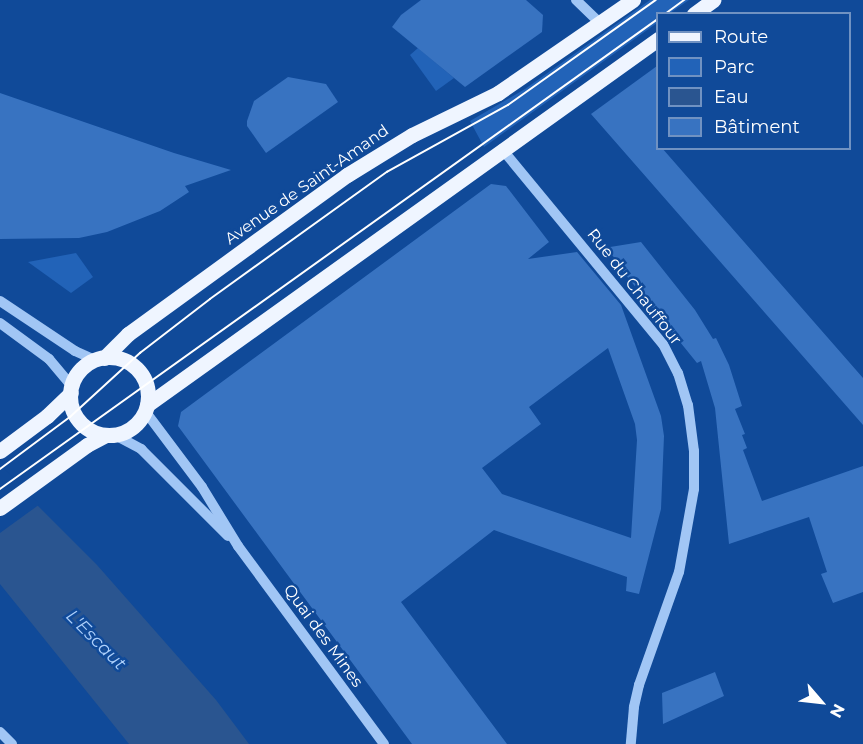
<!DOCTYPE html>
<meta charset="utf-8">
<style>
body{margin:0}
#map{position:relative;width:863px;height:744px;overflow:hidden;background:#104a99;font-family:Montserrat,sans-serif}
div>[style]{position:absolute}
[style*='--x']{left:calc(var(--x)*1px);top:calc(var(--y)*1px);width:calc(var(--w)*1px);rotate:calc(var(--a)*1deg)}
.green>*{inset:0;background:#2263b8}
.water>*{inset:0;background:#2a5590}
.pier>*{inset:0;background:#104a99}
.building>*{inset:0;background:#3873c1}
.minor>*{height:10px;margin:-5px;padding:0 5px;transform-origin:5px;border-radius:5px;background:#a1c6f5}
.major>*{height:15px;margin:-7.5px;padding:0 7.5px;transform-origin:7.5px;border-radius:7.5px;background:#eff5ff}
.major>.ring{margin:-7.5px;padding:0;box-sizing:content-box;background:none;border:15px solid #eff5ff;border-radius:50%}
.tram>*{height:1.5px;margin:-0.75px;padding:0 0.75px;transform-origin:0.75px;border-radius:0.75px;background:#fff}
span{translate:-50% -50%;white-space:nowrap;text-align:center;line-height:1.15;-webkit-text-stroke:5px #104a99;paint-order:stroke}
.street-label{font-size:16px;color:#fff}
.water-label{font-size:18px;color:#aed0fb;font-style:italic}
.legend{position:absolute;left:656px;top:12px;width:195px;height:138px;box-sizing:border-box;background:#104a99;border:2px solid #7092c2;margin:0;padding:8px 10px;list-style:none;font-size:18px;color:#fff}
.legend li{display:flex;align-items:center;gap:12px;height:30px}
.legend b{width:30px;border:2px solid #7092c2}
.north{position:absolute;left:791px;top:672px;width:60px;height:60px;-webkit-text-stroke:4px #104a99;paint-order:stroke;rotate:118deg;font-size:16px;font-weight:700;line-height:24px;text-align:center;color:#fff}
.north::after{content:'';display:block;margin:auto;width:21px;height:27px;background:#fff;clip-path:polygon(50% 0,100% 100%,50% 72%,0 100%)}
</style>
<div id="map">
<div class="green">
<div style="clip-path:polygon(650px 0,689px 0,670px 13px,658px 14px,657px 23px,484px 147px,470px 121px,525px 89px)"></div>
<div style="clip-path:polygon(418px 48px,454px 78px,436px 91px,410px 55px)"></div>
<div style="clip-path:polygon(76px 253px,93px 277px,71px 293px,28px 262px)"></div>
</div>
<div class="water">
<div style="clip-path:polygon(0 468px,97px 565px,216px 700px,249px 744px,129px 744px,0 584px)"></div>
</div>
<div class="pier">
<div style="clip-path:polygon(0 465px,40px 504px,0 533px)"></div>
</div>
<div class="building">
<div style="clip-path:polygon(421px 0,526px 0,543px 15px,542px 32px,465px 87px,392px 27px,401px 15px)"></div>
<div style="clip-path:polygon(657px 66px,657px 148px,662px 148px,863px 378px,863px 425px,591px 114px)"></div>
<div style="clip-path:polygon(288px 77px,326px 84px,338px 102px,266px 153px,247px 126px,247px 121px,254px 101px)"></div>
<div style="clip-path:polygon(0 93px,174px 153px,231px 170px,185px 186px,189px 192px,160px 211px,107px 232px,79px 238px,0 239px)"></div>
<div style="clip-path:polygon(evenodd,491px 184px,506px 186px,549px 242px,528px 259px,577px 252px,621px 305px,661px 416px,664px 436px,661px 509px,639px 594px,626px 591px,627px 577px,494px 530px,401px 602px,507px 744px,412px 744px,178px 426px,181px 412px,491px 184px,608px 348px,635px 424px,637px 440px,631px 538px,502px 494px,482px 468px,541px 424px,529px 407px,608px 348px)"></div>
<div style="clip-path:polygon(641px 242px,695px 310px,713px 339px,716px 338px,729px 365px,742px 406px,735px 409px,745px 434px,742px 435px,747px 448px,743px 450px,762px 501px,863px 466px,863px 592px,833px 603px,821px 574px,827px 572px,809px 517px,729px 544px,715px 408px,701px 361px,697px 363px,604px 248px)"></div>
<div style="clip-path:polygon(715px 672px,724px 696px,663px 724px,662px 693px)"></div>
</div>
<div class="minor">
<div style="--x:576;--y:0;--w:33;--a:44"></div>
<div style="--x:502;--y:149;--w:253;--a:50.5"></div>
<div style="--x:663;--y:344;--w:33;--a:63"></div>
<div style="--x:678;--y:373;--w:34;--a:73"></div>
<div style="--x:688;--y:405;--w:46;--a:82.6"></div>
<div style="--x:694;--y:451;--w:38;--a:90"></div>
<div style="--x:694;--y:489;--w:84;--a:100.2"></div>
<div style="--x:679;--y:572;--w:120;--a:109.5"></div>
<div style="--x:639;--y:685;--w:23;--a:103"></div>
<div style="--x:634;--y:707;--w:37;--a:95"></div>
<div style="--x:0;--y:301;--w:90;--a:33.7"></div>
<div style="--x:75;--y:351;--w:22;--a:24"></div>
<div style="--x:0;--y:323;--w:61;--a:36.3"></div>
<div style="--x:49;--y:359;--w:35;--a:50"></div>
<div style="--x:145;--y:411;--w:95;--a:53.1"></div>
<div style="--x:202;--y:487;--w:69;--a:58.6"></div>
<div style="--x:238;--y:546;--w:246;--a:53.6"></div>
<div style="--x:115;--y:435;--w:30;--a:28"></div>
<div style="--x:141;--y:449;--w:123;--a:45"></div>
<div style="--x:0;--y:732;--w:17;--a:45"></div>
</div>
<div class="major">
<div style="--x:694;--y:14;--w:24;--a:-36"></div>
<div class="ring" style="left:70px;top:357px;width:63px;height:63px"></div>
<div style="--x:104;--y:358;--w:34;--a:-45"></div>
<div style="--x:128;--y:334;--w:271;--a:-36"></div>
<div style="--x:347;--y:175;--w:76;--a:-31.6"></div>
<div style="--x:412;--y:135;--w:96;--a:-26"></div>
<div style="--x:498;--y:93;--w:164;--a:-34.6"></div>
<div style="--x:147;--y:405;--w:629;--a:-35.61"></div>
<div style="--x:0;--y:451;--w:59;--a:-36.7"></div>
<div style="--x:47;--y:416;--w:33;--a:-44"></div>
<div style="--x:0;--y:508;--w:107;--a:-35.9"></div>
<div style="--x:87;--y:445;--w:21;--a:-28"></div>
</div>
<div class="tram">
<div style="--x:665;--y:14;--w:24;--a:-36"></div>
<div style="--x:0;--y:469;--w:87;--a:-36.6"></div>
<div style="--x:70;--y:417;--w:95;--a:-42.4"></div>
<div style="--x:140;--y:353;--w:88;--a:-37.6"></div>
<div style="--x:210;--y:299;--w:218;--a:-35.7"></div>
<div style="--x:387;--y:172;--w:138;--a:-29"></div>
<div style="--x:508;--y:105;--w:181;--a:-35.4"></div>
<div style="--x:0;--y:489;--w:809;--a:-35.54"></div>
</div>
<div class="street-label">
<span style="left:307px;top:185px;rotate:-35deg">Avenue de Saint-Amand</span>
<span style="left:634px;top:287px;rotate:52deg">Rue du Chauffour</span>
<span style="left:323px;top:636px;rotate:54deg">Quai des Mines</span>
</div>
<div class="water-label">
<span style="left:96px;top:640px;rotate:45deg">L'Escaut</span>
</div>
<ul class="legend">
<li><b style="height:8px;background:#eff5ff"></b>Route</li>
<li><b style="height:16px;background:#2263b8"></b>Parc</li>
<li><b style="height:16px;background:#2a5590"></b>Eau</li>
<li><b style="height:16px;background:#3873c1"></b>Bâtiment</li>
</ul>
<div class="north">N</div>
</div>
